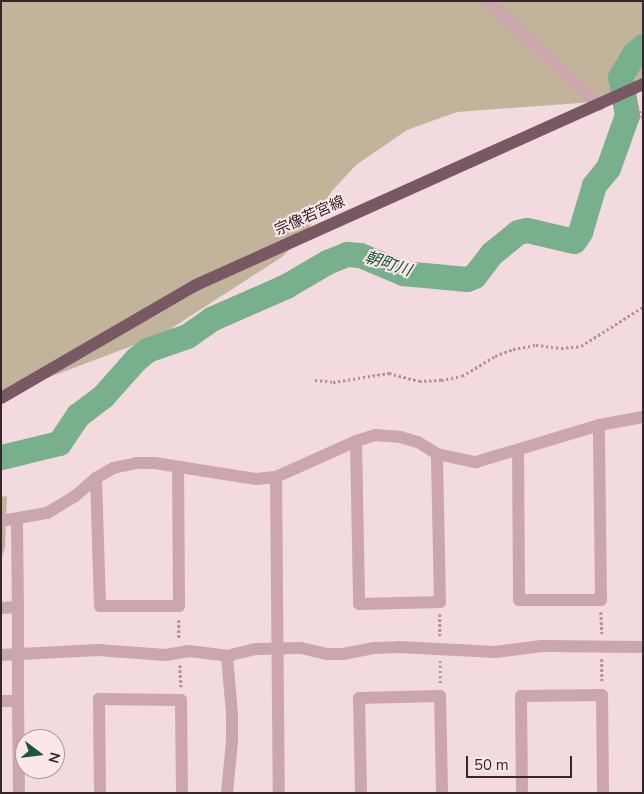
<!DOCTYPE html>
<meta charset="utf-8">
<style>
body{margin:0}
#map{position:relative;width:644px;height:794px;overflow:hidden;background:#f2dade;font-family:"Nunito Sans","Noto Sans JP",sans-serif}
div>[style]{position:absolute}
[style*='--x']{left:calc(var(--x)*1px);top:calc(var(--y)*1px);width:calc(var(--w)*1px);rotate:calc(var(--a)*1deg)}
.green>*{inset:0;background:#c2b49a}
.river>*{height:25px;margin:-12.5px;padding:0 12.5px;transform-origin:12.5px;border-radius:12.5px;background:#78b08d}
.path>*{height:2.5px;margin-top:-1.25px;transform-origin:0;background:repeating-linear-gradient(90deg,#b79099 0 2.5px,transparent 0 5px)}
.minor>*{height:12px;margin:-6px;padding:0 6px;transform-origin:6px;border-radius:6px;background:#cba6ae}
.major>*{height:12px;margin:-6px;padding:0 6px;transform-origin:6px;border-radius:6px;background:#795863}
span{translate:-50% -50%;white-space:nowrap;text-align:center;line-height:1.15;-webkit-text-stroke:4px #fae7e9;paint-order:stroke}
.street-label{font-size:15px;color:#36272d}
.water-label{font-size:16px;color:#1b5934;font-style:italic}
.frame{position:absolute;inset:0;border:2px solid #36272d;pointer-events:none}
.north{position:absolute;left:15px;top:729px;width:50px;height:50px;box-sizing:border-box;background:#fae7e9;border:1px solid #ac9a9e;border-radius:50%;rotate:105deg;font-size:14px;font-weight:700;line-height:20px;text-align:center;color:#36272d}
.north::after{content:'';display:block;margin:auto;width:18px;height:22px;background:#1b5934;clip-path:polygon(50% 0,100% 100%,50% 72%,0 100%)}
.scale{position:absolute;left:466px;top:756px;width:106px;height:22px;box-sizing:border-box;border:2px solid #36272d;border-top:0;padding-left:6px;font-size:15px;line-height:18px;white-space:nowrap;color:#36272d;-webkit-text-stroke:4px #fae7e9;paint-order:stroke}
</style>
<div id="map">
<div class="green">
<div style="clip-path:polygon(1px 1px,643px 1px,643px 84px,620px 100px,457px 112px,407px 130px,356px 165px,332px 191px,306px 233px,282px 257px,161px 335px,47px 378px,1px 392px)"></div>
<div style="clip-path:polygon(7px 496px,5px 548px,1px 559px,1px 497px)"></div>
</div>
<div class="river">
<div style="--x:1;--y:457;--w:60;--a:-13.6"></div>
<div style="--x:59;--y:443;--w:34;--a:-56"></div>
<div style="--x:78;--y:415;--w:31;--a:-37"></div>
<div style="--x:103;--y:396;--w:50;--a:-48.3"></div>
<div style="--x:136;--y:359;--w:14;--a:-39"></div>
<div style="--x:147;--y:350;--w:42;--a:-19.3"></div>
<div style="--x:187;--y:336;--w:29;--a:-35"></div>
<div style="--x:211;--y:319;--w:82;--a:-23.7"></div>
<div style="--x:286;--y:286;--w:48;--a:-30.3"></div>
<div style="--x:327;--y:262;--w:22;--a:-22"></div>
<div style="--x:347;--y:254;--w:13;--a:4"></div>
<div style="--x:360;--y:255;--w:47;--a:22.7"></div>
<div style="--x:403;--y:273;--w:64;--a:5.4"></div>
<div style="--x:467;--y:279;--w:8;--a:-23"></div>
<div style="--x:474;--y:276;--w:29;--a:-52"></div>
<div style="--x:492;--y:253;--w:33;--a:-39"></div>
<div style="--x:518;--y:232;--w:9;--a:-13"></div>
<div style="--x:527;--y:230;--w:48;--a:13.2"></div>
<div style="--x:574;--y:241;--w:11;--a:-56"></div>
<div style="--x:580;--y:232;--w:49;--a:-73.4"></div>
<div style="--x:594;--y:185;--w:22;--a:-51"></div>
<div style="--x:608;--y:168;--w:56;--a:-70.3"></div>
<div style="--x:627;--y:115;--w:39;--a:-100"></div>
<div style="--x:620;--y:77;--w:27;--a:-59"></div>
<div style="--x:634;--y:54;--w:12;--a:-42"></div>
</div>
<div class="path">
<div style="--x:635;--y:102;--w:18;--a:63"></div>
<div style="--x:315;--y:380;--w:18;--a:6"></div>
<div style="--x:333;--y:382;--w:57;--a:-9.1"></div>
<div style="--x:389;--y:373;--w:31;--a:15"></div>
<div style="--x:419;--y:381;--w:22;--a:-3"></div>
<div style="--x:441;--y:380;--w:21;--a:-11"></div>
<div style="--x:462;--y:376;--w:39;--a:-31"></div>
<div style="--x:495;--y:356;--w:19;--a:-21"></div>
<div style="--x:513;--y:349;--w:23;--a:-10"></div>
<div style="--x:536;--y:345;--w:25;--a:7"></div>
<div style="--x:561;--y:348;--w:20;--a:-6"></div>
<div style="--x:581;--y:346;--w:73;--a:-32.2"></div>
<div style="--x:601;--y:612;--w:22;--a:87"></div>
<div style="--x:440;--y:614;--w:22;--a:90"></div>
<div style="--x:179;--y:620;--w:19;--a:90"></div>
<div style="--x:602;--y:659;--w:22;--a:90"></div>
<div style="--x:180;--y:665;--w:22;--a:87"></div>
<div style="--x:440;--y:683;--w:22;--a:-90"></div>
</div>
<div class="minor">
<div style="--x:488;--y:1;--w:152;--a:43.1"></div>
<div style="--x:356;--y:441;--w:163;--a:88.9"></div>
<div style="--x:359;--y:604;--w:81;--a:-1.4"></div>
<div style="--x:440;--y:602;--w:148;--a:-91.2"></div>
<div style="--x:518;--y:450;--w:150;--a:89.6"></div>
<div style="--x:519;--y:600;--w:82;--a:0"></div>
<div style="--x:601;--y:600;--w:175;--a:-90.7"></div>
<div style="--x:276;--y:477;--w:316;--a:89.5"></div>
<div style="--x:96;--y:478;--w:128;--a:88.2"></div>
<div style="--x:100;--y:606;--w:79;--a:0"></div>
<div style="--x:179;--y:606;--w:139;--a:-90.4"></div>
<div style="--x:1;--y:521;--w:47;--a:-9.9"></div>
<div style="--x:47;--y:513;--w:31;--a:-31"></div>
<div style="--x:74;--y:497;--w:29;--a:-41"></div>
<div style="--x:96;--y:478;--w:20;--a:-30"></div>
<div style="--x:113;--y:468;--w:24;--a:-12"></div>
<div style="--x:136;--y:463;--w:19;--a:0"></div>
<div style="--x:155;--y:463;--w:102;--a:9"></div>
<div style="--x:256;--y:479;--w:20;--a:-6"></div>
<div style="--x:276;--y:477;--w:88;--a:-24.2"></div>
<div style="--x:356;--y:441;--w:21;--a:-17"></div>
<div style="--x:376;--y:435;--w:24;--a:5"></div>
<div style="--x:400;--y:437;--w:19;--a:16"></div>
<div style="--x:418;--y:442;--w:22;--a:32"></div>
<div style="--x:437;--y:454;--w:40;--a:12"></div>
<div style="--x:476;--y:462;--w:128;--a:-16.7"></div>
<div style="--x:599;--y:425;--w:45;--a:-10.3"></div>
<div style="--x:18;--y:607;--w:94;--a:90"></div>
<div style="--x:1;--y:608;--w:17;--a:-3"></div>
<div style="--x:18;--y:607;--w:88;--a:-90.7"></div>
<div style="--x:1;--y:655;--w:97;--a:-3"></div>
<div style="--x:98;--y:650;--w:68;--a:4.2"></div>
<div style="--x:166;--y:655;--w:23;--a:-10"></div>
<div style="--x:189;--y:651;--w:38;--a:7"></div>
<div style="--x:227;--y:656;--w:30;--a:-14"></div>
<div style="--x:256;--y:649;--w:45;--a:-1.3"></div>
<div style="--x:301;--y:648;--w:28;--a:13"></div>
<div style="--x:328;--y:654;--w:15;--a:0"></div>
<div style="--x:343;--y:654;--w:32;--a:-11"></div>
<div style="--x:374;--y:648;--w:25;--a:-2"></div>
<div style="--x:399;--y:647;--w:96;--a:3"></div>
<div style="--x:495;--y:652;--w:47;--a:-7.3"></div>
<div style="--x:542;--y:646;--w:101;--a:0.6"></div>
<div style="--x:1;--y:701;--w:17;--a:0"></div>
<div style="--x:18;--y:701;--w:92;--a:89.4"></div>
<div style="--x:100;--y:793;--w:94;--a:-90.6"></div>
<div style="--x:99;--y:699;--w:82;--a:0.7"></div>
<div style="--x:181;--y:700;--w:93;--a:89.4"></div>
<div style="--x:227;--y:793;--w:52;--a:-84.5"></div>
<div style="--x:232;--y:741;--w:27;--a:-90"></div>
<div style="--x:232;--y:714;--w:58;--a:-94.9"></div>
<div style="--x:361;--y:793;--w:95;--a:-91.2"></div>
<div style="--x:359;--y:698;--w:81;--a:-1.4"></div>
<div style="--x:440;--y:696;--w:97;--a:88.8"></div>
<div style="--x:522;--y:793;--w:97;--a:-90.6"></div>
<div style="--x:521;--y:696;--w:81;--a:-0.7"></div>
<div style="--x:602;--y:695;--w:98;--a:89.4"></div>
</div>
<div class="major">
<div style="--x:1;--y:398;--w:225;--a:-30.1"></div>
<div style="--x:196;--y:285;--w:490;--a:-24.2"></div>
</div>
<div class="street-label">
<span style="left:310px;top:216px;rotate:-24deg">宗像若宮線</span>
</div>
<div class="water-label">
<span style="left:388px;top:264px;rotate:18deg">朝町川</span>
</div>
<div class="frame"></div>
<div class="north">N</div>
<div class="scale">50 m</div>
</div>
